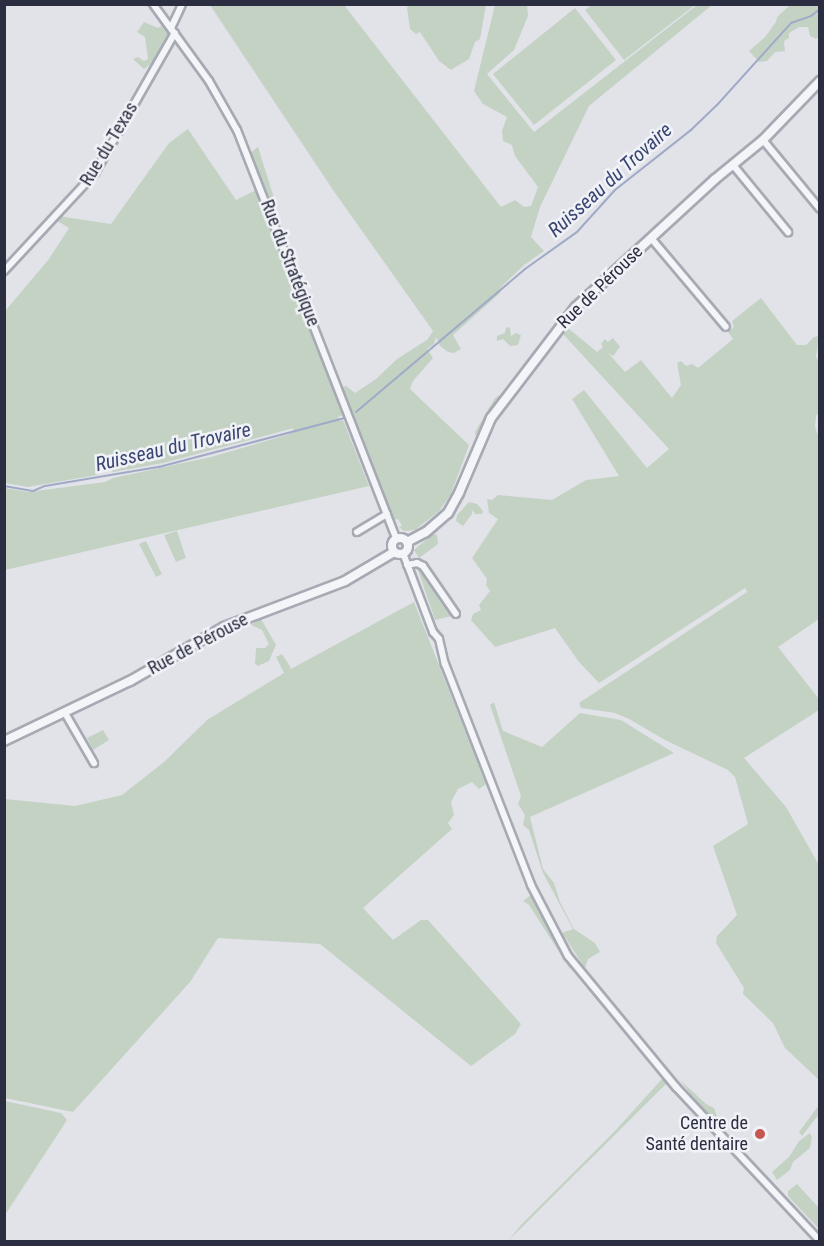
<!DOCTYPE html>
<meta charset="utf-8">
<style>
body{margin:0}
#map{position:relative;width:824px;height:1246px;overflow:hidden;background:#e2e3e9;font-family:"Roboto Condensed",sans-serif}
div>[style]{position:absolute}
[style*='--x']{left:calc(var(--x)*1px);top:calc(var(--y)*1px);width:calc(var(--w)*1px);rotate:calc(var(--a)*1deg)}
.green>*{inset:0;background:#c4d2c4}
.stream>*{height:2px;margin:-1px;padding:0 1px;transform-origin:1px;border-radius:1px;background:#a0aac6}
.roads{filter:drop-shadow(2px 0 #a7a9b3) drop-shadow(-2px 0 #a7a9b3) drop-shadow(0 2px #a7a9b3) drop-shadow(0 -2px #a7a9b3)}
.minor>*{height:6px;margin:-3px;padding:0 3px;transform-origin:3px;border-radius:3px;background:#f4f5f8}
.tertiary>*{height:8px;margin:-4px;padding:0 4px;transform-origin:4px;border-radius:4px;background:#f4f5f8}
.tertiary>.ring{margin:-4px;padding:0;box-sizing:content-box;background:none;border:8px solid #f4f5f8;border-radius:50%}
.dots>*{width:16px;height:16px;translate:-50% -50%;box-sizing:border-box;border:3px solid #f1f2f7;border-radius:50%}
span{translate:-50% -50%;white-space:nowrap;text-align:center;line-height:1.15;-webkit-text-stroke:5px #f1f2f7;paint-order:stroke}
.street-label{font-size:18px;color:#2b2e40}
.poi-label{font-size:18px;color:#2b2e40}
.right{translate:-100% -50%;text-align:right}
.water-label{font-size:20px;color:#384671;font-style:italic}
.frame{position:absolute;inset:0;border:6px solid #2b2e40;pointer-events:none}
</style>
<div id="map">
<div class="green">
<div style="clip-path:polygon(409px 4px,486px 5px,480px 39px,475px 42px,469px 59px,451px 70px,439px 61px,420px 32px,416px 34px,410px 29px,407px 8px)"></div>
<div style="clip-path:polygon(210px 5px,344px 5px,501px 207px,515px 200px,524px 207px,531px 206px,538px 187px,515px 156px,512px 145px,503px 141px,502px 131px,507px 117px,483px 104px,474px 91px,495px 5px,527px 5px,528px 16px,514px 50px,487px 74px,534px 132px,697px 5px,712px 5px,589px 106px,540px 207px,531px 237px,544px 251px,524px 265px,500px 288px,500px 293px,453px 335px,461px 349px,454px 353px,448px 352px,440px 346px,436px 337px,434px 344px,427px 349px,433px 358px,413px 381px,410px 389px,469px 445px,451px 494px,439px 511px,415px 530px,404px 531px,399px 527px,402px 526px,398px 519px,393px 520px,342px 387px,346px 386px,355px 393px,376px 379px,397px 359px,427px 340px,433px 331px,333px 190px)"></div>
<div style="clip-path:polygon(591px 5px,591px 4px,695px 5px,624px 60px,585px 10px)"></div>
<div style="clip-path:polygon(790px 5px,819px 5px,819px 36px,816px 39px,810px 36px,808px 27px,799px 27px,789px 33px,789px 38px,784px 41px,785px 51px,775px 52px,767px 61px,759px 62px,749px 51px,765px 37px,776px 22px,777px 17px)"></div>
<div style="clip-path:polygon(575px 8px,616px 60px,534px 125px,493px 74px)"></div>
<div style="clip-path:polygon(144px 22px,158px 28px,164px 24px,168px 34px,151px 64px,144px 69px,133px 59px,138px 57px,144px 61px,148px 59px,145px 37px,137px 32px)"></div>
<div style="clip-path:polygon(188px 129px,236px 200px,256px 190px,273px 230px,274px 244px,291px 276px,324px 361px,343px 415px,338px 417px,340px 421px,343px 420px,369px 486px,5px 570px,5px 488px,28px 492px,105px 482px,113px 478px,211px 457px,290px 434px,294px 428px,163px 463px,113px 472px,109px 468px,101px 469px,97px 475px,28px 487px,5px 483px,5px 311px,49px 259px,69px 228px,54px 219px,58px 216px,111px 224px,169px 143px)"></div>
<div style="clip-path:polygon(258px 147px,274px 198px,270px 202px,251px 152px)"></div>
<div style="clip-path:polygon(761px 298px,797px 345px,806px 345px,814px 337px,819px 336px,816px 357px,819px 362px,819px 412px,816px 416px,815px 427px,820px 441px,819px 619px,778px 647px,819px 699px,819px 710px,744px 758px,786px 807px,819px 865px,819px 1080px,785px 1048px,773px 1023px,743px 994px,744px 988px,716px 943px,717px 936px,737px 915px,713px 846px,748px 824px,735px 777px,728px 770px,665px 740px,629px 719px,615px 713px,581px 708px,579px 703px,747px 592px,745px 588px,599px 683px,579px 662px,555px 628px,495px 647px,471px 620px,473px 614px,481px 610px,479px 605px,490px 591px,486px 585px,487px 579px,472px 558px,498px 519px,489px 513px,487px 499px,492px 500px,498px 495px,552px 500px,586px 480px,619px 476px,572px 399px,584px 390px,647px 468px,669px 449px,563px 334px,568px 328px,597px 352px,603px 347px,601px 344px,605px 339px,608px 342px,613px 338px,620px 347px,613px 356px,608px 353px,625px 372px,641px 360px,672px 398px,681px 385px,677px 363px,681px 361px,686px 366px,692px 364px,698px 368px,733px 339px,728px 332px,734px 327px,732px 321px)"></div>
<div style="clip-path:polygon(506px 327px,510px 328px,511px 336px,516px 333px,521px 335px,518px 345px,510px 346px,503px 339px,497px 341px,497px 336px,505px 333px)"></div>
<div style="clip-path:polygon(499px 395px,501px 398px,475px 436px,475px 432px,495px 398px)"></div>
<div style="clip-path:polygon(469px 502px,477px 504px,483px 511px,482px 514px,475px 514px,472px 510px,472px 514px,463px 526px,456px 521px,457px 515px)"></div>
<div style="clip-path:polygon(177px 531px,186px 558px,176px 562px,164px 535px)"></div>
<div style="clip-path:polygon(433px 534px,437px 535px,438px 544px,419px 558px,414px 550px)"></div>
<div style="clip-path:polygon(146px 541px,162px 574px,156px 577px,139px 544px)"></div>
<div style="clip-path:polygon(417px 567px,426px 575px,452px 616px,435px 620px)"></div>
<div style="clip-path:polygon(414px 602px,486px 784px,479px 789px,472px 782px,458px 789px,451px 802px,454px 815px,448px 823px,452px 829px,363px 908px,393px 940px,421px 920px,428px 920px,521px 1024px,515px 1034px,471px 1066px,320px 944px,218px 938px,190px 982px,73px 1112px,5px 1098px,5px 799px,75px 806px,122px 795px,164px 762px,207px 720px,284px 673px,276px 657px,282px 654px,291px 668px,289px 670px)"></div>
<div style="clip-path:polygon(261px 619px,276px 645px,269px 661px,258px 666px,255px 664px,256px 648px,265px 648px,269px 644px,262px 630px,251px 625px)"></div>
<div style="clip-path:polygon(494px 702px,503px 731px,542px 747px,580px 713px,621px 720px,674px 753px,530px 817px,543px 869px,554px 883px,560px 902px,574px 929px,595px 943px,600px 952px,588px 959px,585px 968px,562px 933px,573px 929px,543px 873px,529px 830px,523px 825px,525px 815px,518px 804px,521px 796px,490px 705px)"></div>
<div style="clip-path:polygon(103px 730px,109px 740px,93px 750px,87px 738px)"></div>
<div style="clip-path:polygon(531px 895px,571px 967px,570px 969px,529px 905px,523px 901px)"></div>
<div style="clip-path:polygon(662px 1079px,667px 1083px,508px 1241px,522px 1224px,614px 1132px)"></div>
<div style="clip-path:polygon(680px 1080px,706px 1104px,714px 1108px,720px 1125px,701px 1108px)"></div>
<div style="clip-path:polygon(5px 1101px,61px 1113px,67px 1120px,5px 1215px)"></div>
<div style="clip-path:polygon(819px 1105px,819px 1114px,802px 1136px,799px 1132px)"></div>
<div style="clip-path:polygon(810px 1133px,812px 1137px,810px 1148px,793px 1162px,790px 1170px,777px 1180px,772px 1172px,789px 1157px,799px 1141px)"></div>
<div style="clip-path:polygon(797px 1184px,819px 1208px,819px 1229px,788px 1196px,788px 1191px)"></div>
</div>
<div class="stream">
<div style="--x:356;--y:412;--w:221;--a:-40.2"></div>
<div style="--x:525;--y:269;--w:64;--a:-35.4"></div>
<div style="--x:577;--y:232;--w:57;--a:-47.9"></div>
<div style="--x:615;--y:190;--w:97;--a:-38.3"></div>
<div style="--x:691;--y:130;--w:36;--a:-44"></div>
<div style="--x:717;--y:105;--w:110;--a:-47.9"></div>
<div style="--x:791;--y:23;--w:21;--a:-19"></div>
<div style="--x:811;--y:16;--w:11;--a:-38"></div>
<div style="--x:4;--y:486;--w:29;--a:10"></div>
<div style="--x:33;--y:491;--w:13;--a:-23"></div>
<div style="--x:45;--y:486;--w:116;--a:-9.5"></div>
<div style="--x:159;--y:467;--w:192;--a:-14.8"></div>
</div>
<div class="roads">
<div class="minor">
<div style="--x:153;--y:4;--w:95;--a:54"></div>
<div style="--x:209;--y:81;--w:56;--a:60.3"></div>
<div style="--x:237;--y:130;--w:438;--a:68.7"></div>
<div style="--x:171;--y:28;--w:26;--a:-65"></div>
<div style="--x:763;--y:140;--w:89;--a:50.4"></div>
<div style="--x:733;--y:165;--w:87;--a:50.6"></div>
<div style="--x:651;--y:238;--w:116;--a:49.9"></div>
<div style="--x:4;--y:271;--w:134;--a:-47.1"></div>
<div style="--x:95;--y:173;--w:161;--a:-60.3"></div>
<div style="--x:357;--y:532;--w:35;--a:-31"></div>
<div style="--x:403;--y:553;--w:85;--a:69.2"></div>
<div style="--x:433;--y:632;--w:9;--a:49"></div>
<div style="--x:439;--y:639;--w:26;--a:77"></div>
<div style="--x:445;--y:664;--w:237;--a:68.7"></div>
<div style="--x:531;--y:885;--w:80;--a:62.5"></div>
<div style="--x:568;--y:956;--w:170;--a:50.5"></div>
<div style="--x:676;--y:1087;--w:211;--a:46.9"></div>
<div style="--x:407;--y:565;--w:10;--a:-11"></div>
<div style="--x:417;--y:563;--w:7;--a:27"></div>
<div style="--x:423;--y:566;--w:58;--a:55.5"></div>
<div style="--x:65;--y:713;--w:58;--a:59.9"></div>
</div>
<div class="tertiary">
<div class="ring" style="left:392px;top:538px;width:8px;height:8px"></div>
<div style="--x:407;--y:542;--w:21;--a:-28"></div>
<div style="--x:426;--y:532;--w:29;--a:-41"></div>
<div style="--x:448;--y:513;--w:23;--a:-61"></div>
<div style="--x:459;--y:493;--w:82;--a:-66.9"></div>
<div style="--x:491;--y:418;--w:140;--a:-52.6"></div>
<div style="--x:576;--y:307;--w:188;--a:-42.6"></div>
<div style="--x:714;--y:180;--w:63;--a:-39.2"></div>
<div style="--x:763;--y:140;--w:82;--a:-46"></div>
<div style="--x:4;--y:741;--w:140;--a:-25.5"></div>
<div style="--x:130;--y:681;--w:108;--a:-29.9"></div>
<div style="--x:224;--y:627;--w:129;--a:-20.8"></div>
<div style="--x:345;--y:581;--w:57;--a:-30.6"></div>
</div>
</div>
<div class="dots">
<div style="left:760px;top:1134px;background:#c45751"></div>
</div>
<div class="street-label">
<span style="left:109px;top:144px;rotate:-59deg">Rue du Texas</span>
<span style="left:290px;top:263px;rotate:69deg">Rue du Stratégique</span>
<span style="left:600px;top:287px;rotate:-44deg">Rue de Pérouse</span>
<span style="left:198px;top:644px;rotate:-28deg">Rue de Pérouse</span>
</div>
<div class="poi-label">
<span class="right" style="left:748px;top:1134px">Centre de<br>Santé dentaire</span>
</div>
<div class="water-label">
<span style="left:610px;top:180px;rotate:-42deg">Ruisseau du Trovaire</span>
<span style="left:173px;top:447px;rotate:-13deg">Ruisseau du Trovaire</span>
</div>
<div class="frame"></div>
</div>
